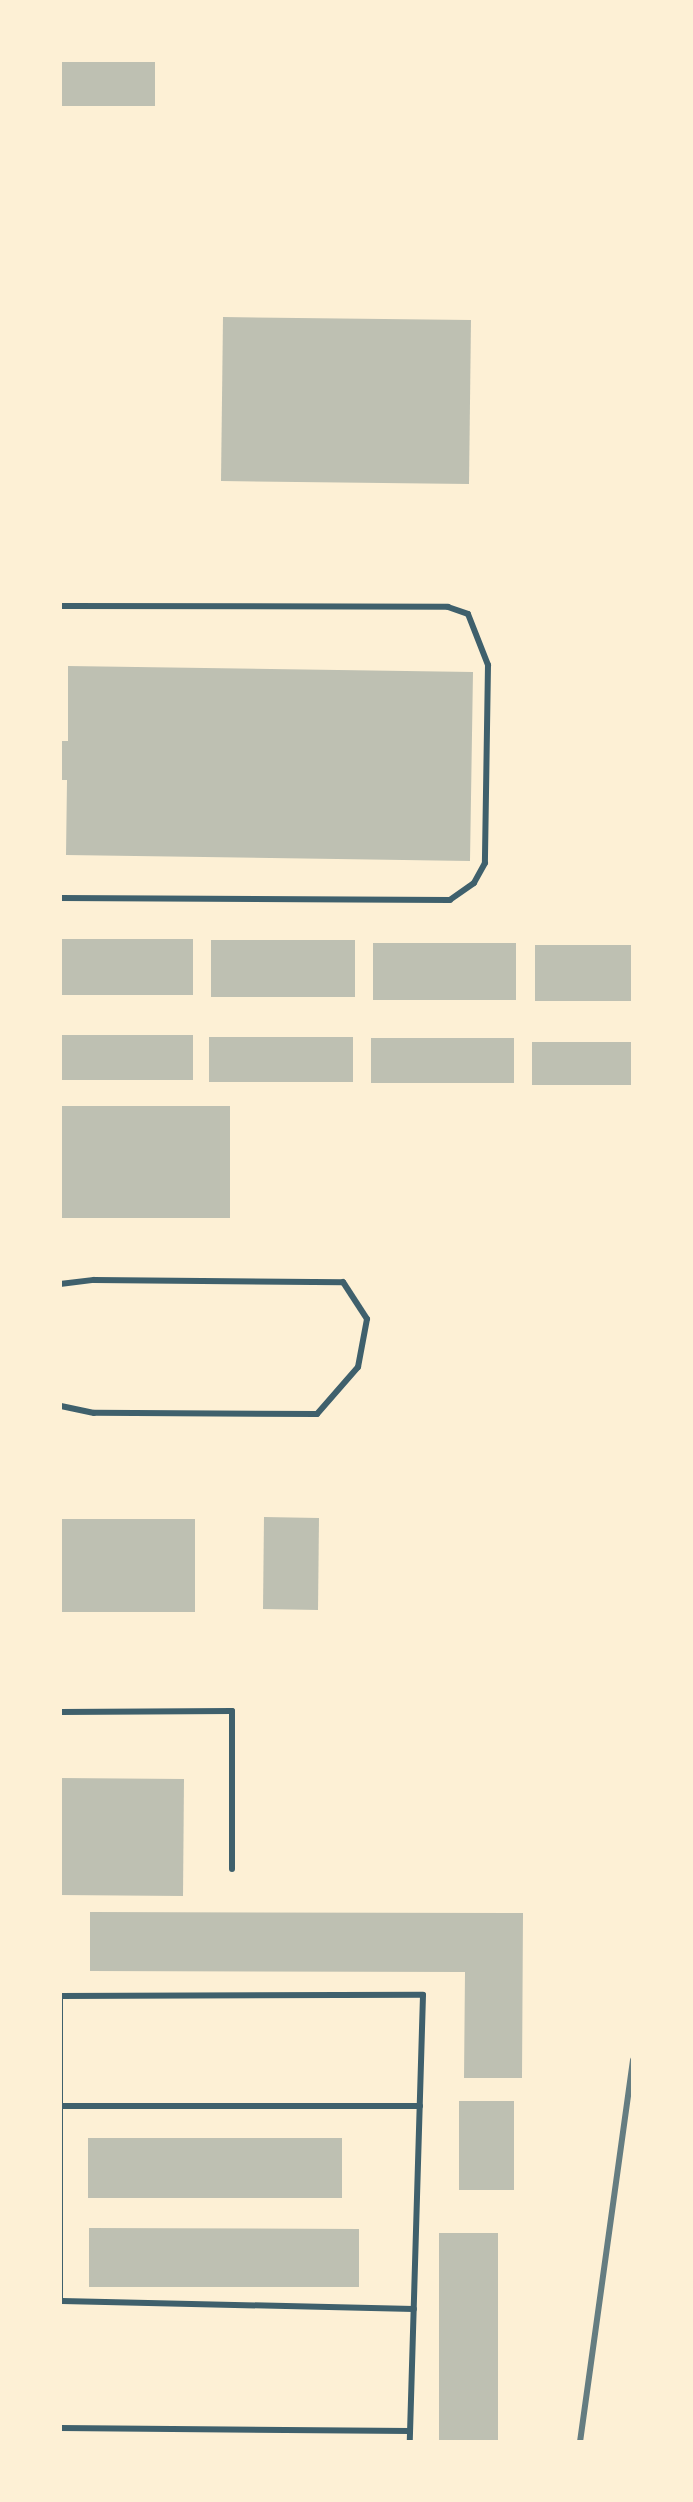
<!DOCTYPE html>
<style>
body{margin:0}
#map{position:relative;width:693px;height:2502px;overflow:hidden;background:#fdf0d5;font-family:"Open Sans",sans-serif}
div>[style]{position:absolute}
[style*='--x']{left:calc(var(--x)*1px);top:calc(var(--y)*1px);width:calc(var(--w)*1px);rotate:calc(var(--a)*1deg)}
.building>*{inset:0;background:#bec0b2}
.service>*{height:6px;margin:-3px;padding:0 3px;transform-origin:3px;border-radius:3px;background:#3f606c}
.rail>*{height:6px;margin:-3px;padding:0 3px;transform-origin:3px;border-radius:3px;background:#657d81}
span{translate:-50% -50%;white-space:nowrap;text-align:center;line-height:1.15;-webkit-text-stroke:8px #fdf0d5;paint-order:stroke}
.frame{position:absolute;inset:0;border:62px solid #fdf0d5;pointer-events:none}
</style>
<div id="map">
<div class="building">
<div style="clip-path:polygon(60px 60px,155px 60px,155px 106px,60px 106px)"></div>
<div style="clip-path:polygon(223px 317px,471px 320px,469px 484px,221px 481px)"></div>
<div style="clip-path:polygon(68px 666px,473px 672px,470px 861px,66px 855px,67px 780px,60px 780px,60px 741px,68px 741px)"></div>
<div style="clip-path:polygon(60px 939px,193px 939px,193px 995px,60px 995px)"></div>
<div style="clip-path:polygon(211px 940px,355px 940px,355px 997px,211px 997px)"></div>
<div style="clip-path:polygon(373px 943px,516px 943px,516px 1000px,373px 1000px)"></div>
<div style="clip-path:polygon(535px 945px,633px 945px,633px 1001px,535px 1001px)"></div>
<div style="clip-path:polygon(60px 1035px,193px 1035px,193px 1080px,60px 1080px)"></div>
<div style="clip-path:polygon(209px 1037px,353px 1037px,353px 1082px,209px 1082px)"></div>
<div style="clip-path:polygon(371px 1038px,514px 1038px,514px 1083px,371px 1083px)"></div>
<div style="clip-path:polygon(532px 1042px,633px 1042px,633px 1085px,532px 1085px)"></div>
<div style="clip-path:polygon(60px 1106px,230px 1106px,230px 1218px,60px 1218px)"></div>
<div style="clip-path:polygon(264px 1517px,319px 1518px,318px 1610px,263px 1609px)"></div>
<div style="clip-path:polygon(60px 1519px,195px 1519px,195px 1612px,60px 1612px)"></div>
<div style="clip-path:polygon(60px 1778px,184px 1779px,183px 1896px,60px 1895px)"></div>
<div style="clip-path:polygon(90px 1912px,523px 1913px,522px 2078px,464px 2078px,465px 1972px,90px 1971px)"></div>
<div style="clip-path:polygon(459px 2101px,514px 2101px,514px 2190px,459px 2190px)"></div>
<div style="clip-path:polygon(88px 2138px,342px 2138px,342px 2198px,88px 2198px)"></div>
<div style="clip-path:polygon(89px 2228px,359px 2229px,359px 2287px,89px 2287px)"></div>
<div style="clip-path:polygon(439px 2233px,498px 2233px,498px 2442px,439px 2442px)"></div>
</div>
<div class="service">
<div style="--x:60;--y:606;--w:388;--a:0.1"></div>
<div style="--x:448;--y:607;--w:21;--a:19"></div>
<div style="--x:468;--y:614;--w:55;--a:68.6"></div>
<div style="--x:488;--y:665;--w:198;--a:90.9"></div>
<div style="--x:485;--y:863;--w:23;--a:119"></div>
<div style="--x:474;--y:883;--w:29;--a:145"></div>
<div style="--x:450;--y:900;--w:390;--a:-179.7"></div>
<div style="--x:60;--y:1284;--w:34;--a:-7"></div>
<div style="--x:94;--y:1280;--w:249;--a:0.5"></div>
<div style="--x:343;--y:1282;--w:44;--a:57"></div>
<div style="--x:367;--y:1319;--w:49;--a:100.6"></div>
<div style="--x:358;--y:1367;--w:62;--a:131.1"></div>
<div style="--x:317;--y:1414;--w:223;--a:-179.7"></div>
<div style="--x:94;--y:1413;--w:35;--a:-168"></div>
<div style="--x:60;--y:1712;--w:172;--a:-0.3"></div>
<div style="--x:232;--y:1711;--w:158;--a:90"></div>
<div style="--x:60;--y:2106;--w:360;--a:0"></div>
<div style="--x:60;--y:2301;--w:305;--a:-90"></div>
<div style="--x:60;--y:1996;--w:363;--a:-0.2"></div>
<div style="--x:423;--y:1995;--w:447;--a:91.7"></div>
<div style="--x:62;--y:2301;--w:352;--a:1.3"></div>
<div style="--x:60;--y:2428;--w:350;--a:0.5"></div>
</div>
<div class="rail">
<div style="--x:580;--y:2442;--w:386;--a:-82.1"></div>
</div>
<div class="frame"></div>
</div>
